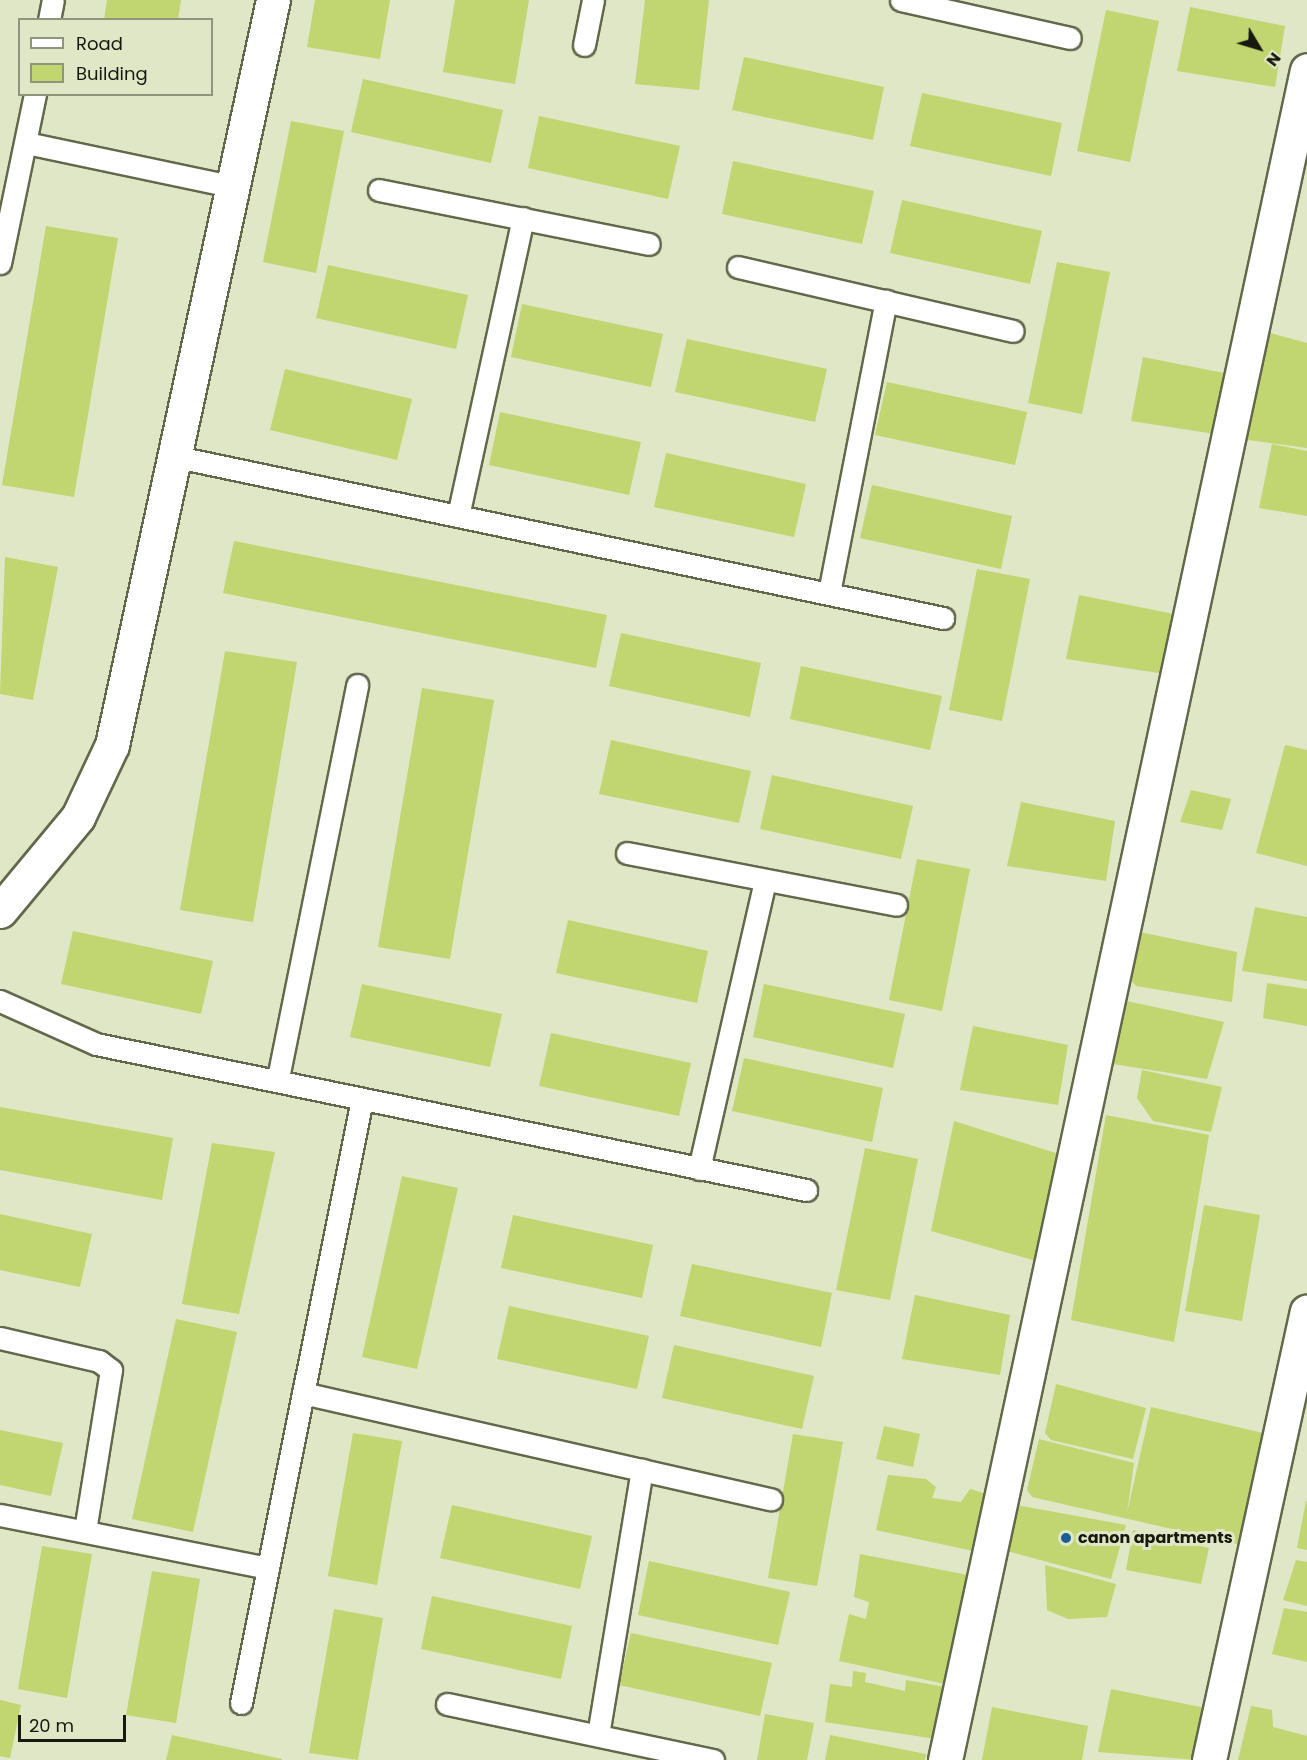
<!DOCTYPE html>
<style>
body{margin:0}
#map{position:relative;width:1307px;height:1760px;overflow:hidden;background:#dfe7c6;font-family:Poppins,sans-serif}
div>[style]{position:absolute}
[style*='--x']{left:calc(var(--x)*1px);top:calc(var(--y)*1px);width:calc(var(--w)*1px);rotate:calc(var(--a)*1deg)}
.building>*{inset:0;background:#c1d570}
.roads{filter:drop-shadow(2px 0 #62684b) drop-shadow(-2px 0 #62684b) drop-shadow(0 2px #62684b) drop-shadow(0 -2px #62684b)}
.service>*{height:21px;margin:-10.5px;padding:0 10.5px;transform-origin:10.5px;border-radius:10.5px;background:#fff}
.minor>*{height:33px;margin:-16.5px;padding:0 16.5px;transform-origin:16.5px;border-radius:16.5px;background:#fff}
.dots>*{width:16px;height:16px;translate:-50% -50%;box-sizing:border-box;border:3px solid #dfe7c6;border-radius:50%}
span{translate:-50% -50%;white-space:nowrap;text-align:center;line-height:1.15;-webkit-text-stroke:6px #dfe7c6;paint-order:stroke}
.poi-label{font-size:16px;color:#16190d;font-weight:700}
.left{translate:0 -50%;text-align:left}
.legend{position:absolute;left:18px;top:18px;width:195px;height:78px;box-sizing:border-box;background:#dfe7c6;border:2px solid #8f957c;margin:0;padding:8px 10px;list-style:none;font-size:18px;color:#16190d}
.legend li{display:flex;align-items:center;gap:12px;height:30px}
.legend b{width:30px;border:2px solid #8f957c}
.north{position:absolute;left:1229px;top:18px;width:60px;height:60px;-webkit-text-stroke:4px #dfe7c6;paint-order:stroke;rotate:128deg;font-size:16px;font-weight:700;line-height:24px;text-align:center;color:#16190d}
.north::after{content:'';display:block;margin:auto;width:21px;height:27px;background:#16190d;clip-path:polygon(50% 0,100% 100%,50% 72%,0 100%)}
.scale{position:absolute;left:18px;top:1715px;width:108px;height:27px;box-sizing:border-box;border:3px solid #16190d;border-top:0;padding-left:8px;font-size:18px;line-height:21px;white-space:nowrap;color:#16190d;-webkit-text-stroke:4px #dfe7c6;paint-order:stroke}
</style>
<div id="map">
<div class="building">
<div style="clip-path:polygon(107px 0,181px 0,178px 20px,104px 20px)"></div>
<div style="clip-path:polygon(315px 0,390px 0,380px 59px,307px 47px)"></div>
<div style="clip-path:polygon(455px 0,529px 0,515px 84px,443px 72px)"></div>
<div style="clip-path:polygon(645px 0,709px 0,699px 90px,635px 84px)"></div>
<div style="clip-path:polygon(1190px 7px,1285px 26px,1275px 87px,1177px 71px)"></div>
<div style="clip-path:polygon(1106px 10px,1159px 21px,1130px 162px,1077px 151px)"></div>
<div style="clip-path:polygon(744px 57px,884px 87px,873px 140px,732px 110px)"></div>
<div style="clip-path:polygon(363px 79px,503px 110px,491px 163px,351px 132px)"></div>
<div style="clip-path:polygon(922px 93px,1062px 123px,1051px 176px,910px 146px)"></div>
<div style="clip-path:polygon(539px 116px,680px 146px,668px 199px,528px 168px)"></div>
<div style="clip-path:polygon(291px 121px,344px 131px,316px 273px,263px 262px)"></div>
<div style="clip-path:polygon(733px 161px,874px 191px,862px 244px,722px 214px)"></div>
<div style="clip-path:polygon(902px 200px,1042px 231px,1030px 284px,890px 253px)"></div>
<div style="clip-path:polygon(46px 226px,118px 238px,74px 497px,2px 485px)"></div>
<div style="clip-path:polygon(1057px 262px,1110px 272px,1082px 414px,1028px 403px)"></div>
<div style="clip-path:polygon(328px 265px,468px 295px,456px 349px,316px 318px)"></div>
<div style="clip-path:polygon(522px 304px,663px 334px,651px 387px,511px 357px)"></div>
<div style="clip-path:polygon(1266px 332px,1307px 343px,1307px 448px,1241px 439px)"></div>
<div style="clip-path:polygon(687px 339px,827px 369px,815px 422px,675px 392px)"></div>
<div style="clip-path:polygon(1143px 357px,1239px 376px,1228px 436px,1131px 421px)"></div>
<div style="clip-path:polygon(285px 369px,412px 399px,397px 460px,270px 430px)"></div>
<div style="clip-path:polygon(887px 382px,1027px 412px,1015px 465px,875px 435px)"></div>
<div style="clip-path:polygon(500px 412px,641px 442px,629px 495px,489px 465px)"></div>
<div style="clip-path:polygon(1272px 444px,1307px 451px,1307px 516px,1259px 508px)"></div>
<div style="clip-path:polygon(666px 453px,806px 484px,794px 537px,654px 507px)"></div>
<div style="clip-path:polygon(872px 485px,1012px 516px,1001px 569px,860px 538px)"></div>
<div style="clip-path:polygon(234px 541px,607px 615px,596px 668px,223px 593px)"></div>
<div style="clip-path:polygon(5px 557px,58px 567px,33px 700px,0 694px)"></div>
<div style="clip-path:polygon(977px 569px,1030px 579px,1002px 721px,949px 710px)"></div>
<div style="clip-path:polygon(1079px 595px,1174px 614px,1165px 674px,1066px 659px)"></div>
<div style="clip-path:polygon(621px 633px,761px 663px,750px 717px,609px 686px)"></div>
<div style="clip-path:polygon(225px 651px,297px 662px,253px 922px,180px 910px)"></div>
<div style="clip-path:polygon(801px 666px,942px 696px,930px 750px,790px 719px)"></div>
<div style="clip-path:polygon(422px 688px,494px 700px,450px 959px,378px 947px)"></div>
<div style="clip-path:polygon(611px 740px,751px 771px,739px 823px,599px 794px)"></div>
<div style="clip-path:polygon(1285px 745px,1307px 750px,1307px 866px,1256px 853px)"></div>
<div style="clip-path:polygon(772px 775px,913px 806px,901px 859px,760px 829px)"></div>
<div style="clip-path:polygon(1191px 790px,1231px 799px,1222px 830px,1180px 822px)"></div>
<div style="clip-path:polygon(1021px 802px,1115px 821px,1106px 881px,1007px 866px)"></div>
<div style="clip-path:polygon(917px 859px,970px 869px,942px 1011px,889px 1000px)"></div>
<div style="clip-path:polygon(1255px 907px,1307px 917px,1307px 981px,1242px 971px)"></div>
<div style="clip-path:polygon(568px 920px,708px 951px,697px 1003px,556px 973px)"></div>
<div style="clip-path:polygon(73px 931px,213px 961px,201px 1014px,61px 984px)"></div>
<div style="clip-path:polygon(1139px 932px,1237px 952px,1232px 1002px,1136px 986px,1129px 978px)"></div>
<div style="clip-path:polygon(1267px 983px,1307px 989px,1307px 1026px,1263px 1018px)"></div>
<div style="clip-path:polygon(362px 984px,502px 1014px,490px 1067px,350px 1037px)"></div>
<div style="clip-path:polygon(764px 984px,905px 1014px,893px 1068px,753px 1037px)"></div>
<div style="clip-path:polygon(1122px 1000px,1224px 1022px,1207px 1079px,1107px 1063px)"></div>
<div style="clip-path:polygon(973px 1026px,1068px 1045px,1058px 1105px,960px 1090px)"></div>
<div style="clip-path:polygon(551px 1033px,691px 1063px,679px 1116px,539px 1086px)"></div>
<div style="clip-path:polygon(744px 1058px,883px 1088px,872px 1142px,732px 1111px)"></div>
<div style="clip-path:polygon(1142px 1070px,1222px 1087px,1211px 1132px,1153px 1121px,1137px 1098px)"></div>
<div style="clip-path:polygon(0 1107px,173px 1138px,162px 1200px,0 1170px)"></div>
<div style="clip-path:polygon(1106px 1115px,1209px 1135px,1174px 1342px,1071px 1320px)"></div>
<div style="clip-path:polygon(954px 1121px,1062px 1155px,1040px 1262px,931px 1231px)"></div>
<div style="clip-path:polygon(212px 1143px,275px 1152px,239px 1314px,182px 1304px)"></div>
<div style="clip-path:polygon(865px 1148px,918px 1159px,890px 1300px,836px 1290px)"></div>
<div style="clip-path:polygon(402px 1176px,458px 1188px,417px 1369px,362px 1357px)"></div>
<div style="clip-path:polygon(1204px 1205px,1260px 1215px,1242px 1321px,1185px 1311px)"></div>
<div style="clip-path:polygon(0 1214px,92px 1234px,80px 1287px,0 1270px)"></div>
<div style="clip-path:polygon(513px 1215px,653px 1245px,642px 1298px,501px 1268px)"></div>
<div style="clip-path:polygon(692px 1264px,832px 1293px,821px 1347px,680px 1316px)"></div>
<div style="clip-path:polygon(915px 1295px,1010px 1315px,1000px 1375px,902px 1359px)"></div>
<div style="clip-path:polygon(509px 1306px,649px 1336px,637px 1389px,497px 1359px)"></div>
<div style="clip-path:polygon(176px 1319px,237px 1332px,193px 1532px,132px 1519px)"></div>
<div style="clip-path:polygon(674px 1345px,814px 1376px,802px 1429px,662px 1398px)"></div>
<div style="clip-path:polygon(1056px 1384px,1146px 1408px,1133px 1459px,1051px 1440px,1045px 1433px)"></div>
<div style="clip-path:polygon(1151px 1407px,1263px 1433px,1242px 1545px,1032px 1497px,1027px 1490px,1039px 1439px,1134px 1463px,1127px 1513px)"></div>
<div style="clip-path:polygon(884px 1426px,920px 1434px,913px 1467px,876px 1459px)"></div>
<div style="clip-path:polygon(0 1430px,63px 1443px,51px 1496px,0 1485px)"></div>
<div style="clip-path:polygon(353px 1433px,402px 1441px,377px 1585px,328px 1576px)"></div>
<div style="clip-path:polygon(793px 1434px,843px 1442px,817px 1586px,768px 1578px)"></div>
<div style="clip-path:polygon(888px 1475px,926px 1479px,936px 1487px,932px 1498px,961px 1502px,970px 1489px,1000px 1498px,987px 1554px,876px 1530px)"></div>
<div style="clip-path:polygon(1306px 1501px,1307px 1501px,1307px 1550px,1297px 1548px)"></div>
<div style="clip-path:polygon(452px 1505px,592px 1536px,580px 1589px,440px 1558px)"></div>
<div style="clip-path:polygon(1016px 1505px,1126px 1525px,1111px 1579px,1007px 1551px)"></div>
<div style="clip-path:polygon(1133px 1530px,1209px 1548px,1201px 1584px,1126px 1570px)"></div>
<div style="clip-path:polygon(42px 1546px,92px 1554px,67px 1698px,18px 1689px)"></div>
<div style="clip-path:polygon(860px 1554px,968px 1575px,945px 1684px,839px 1661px,849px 1614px,866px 1619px,869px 1602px,854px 1597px)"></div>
<div style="clip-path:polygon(1296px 1560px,1307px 1562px,1307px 1606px,1283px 1600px)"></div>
<div style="clip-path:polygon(649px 1561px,790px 1592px,778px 1645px,638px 1615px)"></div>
<div style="clip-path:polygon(1045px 1565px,1116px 1584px,1107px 1617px,1068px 1619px,1047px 1610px)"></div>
<div style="clip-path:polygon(152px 1571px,200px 1579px,176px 1723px,126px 1715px)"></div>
<div style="clip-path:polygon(432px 1596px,572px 1626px,561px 1679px,421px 1649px)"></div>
<div style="clip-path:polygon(1284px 1608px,1307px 1612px,1307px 1662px,1272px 1654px)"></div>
<div style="clip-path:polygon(334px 1609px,383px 1618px,358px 1760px,309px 1753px)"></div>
<div style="clip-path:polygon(631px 1633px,772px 1663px,760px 1716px,619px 1685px)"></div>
<div style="clip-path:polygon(853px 1671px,866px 1673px,865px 1682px,905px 1691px,906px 1680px,945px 1687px,936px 1739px,825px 1722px,830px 1684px,852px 1687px)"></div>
<div style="clip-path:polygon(1111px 1689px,1206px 1708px,1197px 1760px,1098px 1752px)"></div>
<div style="clip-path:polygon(0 1700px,21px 1705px,10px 1758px,0 1756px)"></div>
<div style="clip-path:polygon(1251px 1706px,1272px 1710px,1273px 1727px,1307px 1736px,1307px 1760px,1238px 1760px)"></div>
<div style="clip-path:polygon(992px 1707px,1088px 1726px,1082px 1760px,982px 1760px)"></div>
<div style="clip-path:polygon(765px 1714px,814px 1723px,807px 1760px,757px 1760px)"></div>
<div style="clip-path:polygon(172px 1735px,282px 1759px,282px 1760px,166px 1760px)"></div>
<div style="clip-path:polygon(830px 1735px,926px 1754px,925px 1760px,825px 1760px)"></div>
</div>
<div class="roads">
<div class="service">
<div style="--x:901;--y:0;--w:173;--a:12.7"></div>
<div style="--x:49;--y:20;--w:20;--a:-79"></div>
<div style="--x:584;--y:45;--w:46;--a:-78.7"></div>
<div style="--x:26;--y:143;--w:208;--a:11.9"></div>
<div style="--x:379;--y:190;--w:275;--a:11.3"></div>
<div style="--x:0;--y:263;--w:173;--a:-78.3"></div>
<div style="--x:738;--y:267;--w:282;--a:13.1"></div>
<div style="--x:177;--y:457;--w:783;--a:11.87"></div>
<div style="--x:458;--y:516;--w:305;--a:-77.7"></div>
<div style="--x:829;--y:593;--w:298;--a:-79"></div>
<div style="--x:627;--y:853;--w:274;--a:10.9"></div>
<div style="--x:0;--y:1001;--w:105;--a:24.1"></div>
<div style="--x:96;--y:1044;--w:725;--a:11.62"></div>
<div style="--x:278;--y:1078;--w:401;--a:-78.6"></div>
<div style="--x:699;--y:1169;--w:295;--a:-77.1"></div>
<div style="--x:0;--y:1338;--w:102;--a:13.1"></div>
<div style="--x:99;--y:1361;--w:15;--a:37"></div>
<div style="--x:111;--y:1370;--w:162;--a:99.2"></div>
<div style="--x:303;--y:1393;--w:480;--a:12.8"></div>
<div style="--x:0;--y:1515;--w:273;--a:11.2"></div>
<div style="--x:241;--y:1703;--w:616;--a:-78.67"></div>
<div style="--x:447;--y:1704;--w:272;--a:11.9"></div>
<div style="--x:598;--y:1735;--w:269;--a:-80.6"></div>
</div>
<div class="minor">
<div style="--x:0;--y:911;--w:122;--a:-50.3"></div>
<div style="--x:78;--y:817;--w:80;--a:-64.7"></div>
<div style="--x:112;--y:745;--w:762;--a:-77.81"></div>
<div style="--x:945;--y:1760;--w:1728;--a:-77.91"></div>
<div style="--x:1209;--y:1760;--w:459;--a:-77.7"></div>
</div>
</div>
<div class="dots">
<div style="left:1066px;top:1538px;background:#1a5f94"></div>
</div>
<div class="poi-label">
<span class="left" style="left:1078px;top:1538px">canon apartments</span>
</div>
<ul class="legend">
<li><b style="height:8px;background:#fff"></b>Road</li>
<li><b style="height:16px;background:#c1d570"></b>Building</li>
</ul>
<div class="north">N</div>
<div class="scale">20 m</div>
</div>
